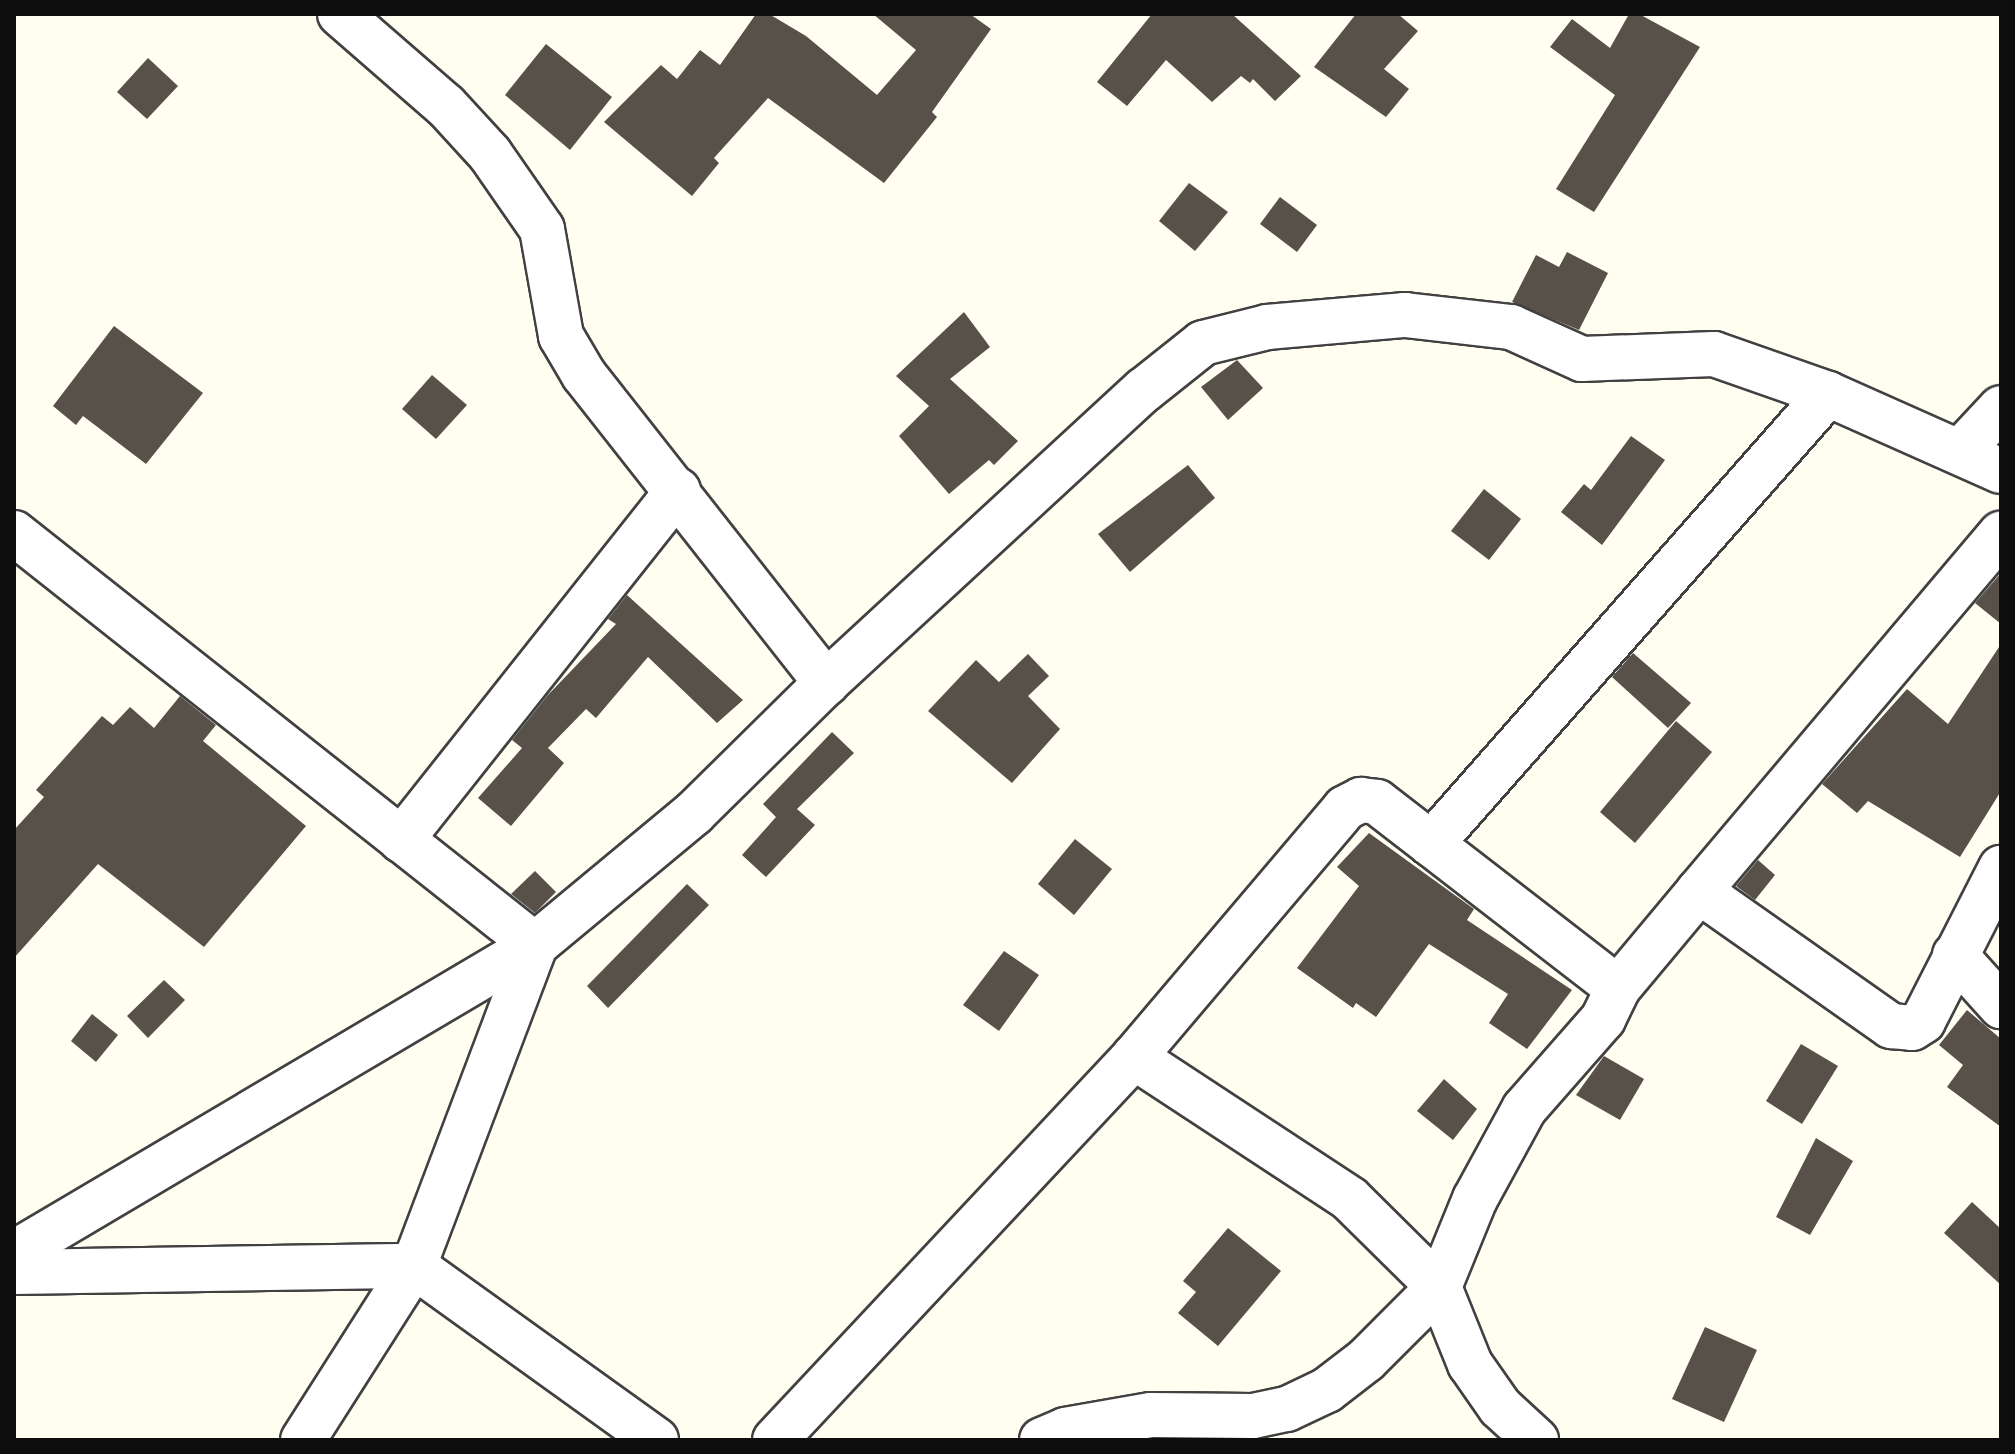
<!DOCTYPE html>
<style>
body{margin:0}
#map{position:relative;width:2015px;height:1454px;overflow:hidden;background:#fffef0;font-family:"PT Serif",serif}
div>[style]{position:absolute}
[style*='--x']{left:calc(var(--x)*1px);top:calc(var(--y)*1px);width:calc(var(--w)*1px);rotate:calc(var(--a)*1deg)}
.building>*{inset:0;background:#58514a}
.roads{filter:drop-shadow(2px 0 #414141) drop-shadow(-2px 0 #414141) drop-shadow(0 2px #414141) drop-shadow(0 -2px #414141)}
.street>*{height:44px;margin:-22px;padding:0 22px;transform-origin:22px;border-radius:22px;background:#fff}
span{translate:-50% -50%;white-space:nowrap;text-align:center;line-height:1.15;-webkit-text-stroke:8px #fff;paint-order:stroke}
.frame{position:absolute;inset:0;border:16px solid #0e0e0e;pointer-events:none}
</style>
<div id="map">
<div class="building">
<div style="clip-path:polygon(756px 14px,769px 14px,806px 36px,877px 95px,916px 50px,873px 14px,970px 14px,991px 29px,932px 112px,937px 117px,884px 183px,768px 98px,714px 158px,719px 163px,692px 196px,604px 122px,661px 65px,677px 79px,700px 50px,720px 65px)"></div>
<div style="clip-path:polygon(1152px 14px,1232px 14px,1301px 76px,1275px 101px,1253px 79px,1250px 83px,1241px 76px,1212px 102px,1166px 60px,1127px 106px,1097px 82px)"></div>
<div style="clip-path:polygon(1356px 14px,1398px 14px,1418px 31px,1384px 69px,1409px 89px,1386px 117px,1314px 67px)"></div>
<div style="clip-path:polygon(1629px 14px,1639px 14px,1700px 47px,1594px 212px,1556px 189px,1615px 95px,1550px 47px,1572px 19px,1610px 48px)"></div>
<div style="clip-path:polygon(546px 44px,612px 97px,570px 150px,505px 95px)"></div>
<div style="clip-path:polygon(148px 58px,178px 86px,147px 119px,117px 92px)"></div>
<div style="clip-path:polygon(1189px 183px,1228px 212px,1195px 251px,1159px 221px)"></div>
<div style="clip-path:polygon(1280px 197px,1317px 225px,1297px 252px,1260px 224px)"></div>
<div style="clip-path:polygon(1567px 252px,1608px 273px,1579px 330px,1512px 302px,1536px 255px,1559px 267px)"></div>
<div style="clip-path:polygon(964px 312px,990px 347px,950px 379px,1018px 441px,994px 465px,989px 460px,949px 494px,899px 436px,929px 406px,896px 376px)"></div>
<div style="clip-path:polygon(114px 326px,203px 393px,146px 464px,83px 416px,76px 425px,53px 406px)"></div>
<div style="clip-path:polygon(1237px 360px,1263px 388px,1228px 420px,1201px 387px)"></div>
<div style="clip-path:polygon(432px 375px,467px 405px,436px 439px,402px 409px)"></div>
<div style="clip-path:polygon(1631px 436px,1665px 460px,1602px 545px,1561px 512px,1584px 484px,1591px 490px)"></div>
<div style="clip-path:polygon(1188px 465px,1215px 498px,1130px 572px,1098px 534px)"></div>
<div style="clip-path:polygon(1484px 489px,1521px 519px,1489px 560px,1451px 531px)"></div>
<div style="clip-path:polygon(2001px 573px,2001px 624px,1975px 603px)"></div>
<div style="clip-path:polygon(627px 595px,743px 700px,717px 723px,648px 657px,596px 718px,586px 709px,548px 748px,564px 763px,511px 826px,478px 798px,522px 748px,512px 740px,547px 696px,616px 624px,608px 619px)"></div>
<div style="clip-path:polygon(2001px 644px,2001px 791px,1960px 857px,1868px 801px,1857px 813px,1822px 784px,1907px 689px,1948px 724px)"></div>
<div style="clip-path:polygon(1633px 653px,1691px 703px,1668px 728px,1612px 677px)"></div>
<div style="clip-path:polygon(1028px 654px,1049px 676px,1028px 696px,1060px 729px,1012px 783px,928px 711px,976px 660px,999px 682px)"></div>
<div style="clip-path:polygon(180px 696px,216px 725px,203px 741px,306px 826px,204px 947px,98px 864px,14px 958px,14px 830px,44px 797px,36px 790px,102px 716px,113px 725px,130px 707px,154px 728px)"></div>
<div style="clip-path:polygon(1676px 721px,1712px 752px,1635px 843px,1600px 812px)"></div>
<div style="clip-path:polygon(832px 732px,854px 753px,797px 809px,815px 825px,766px 877px,742px 855px,776px 817px,763px 804px)"></div>
<div style="clip-path:polygon(1369px 833px,1474px 909px,1467px 920px,1572px 990px,1527px 1049px,1489px 1023px,1508px 994px,1429px 944px,1376px 1017px,1356px 1003px,1353px 1008px,1297px 968px,1359px 886px,1337px 867px)"></div>
<div style="clip-path:polygon(1075px 839px,1112px 869px,1074px 915px,1038px 884px)"></div>
<div style="clip-path:polygon(1758px 860px,1775px 875px,1755px 900px,1736px 886px)"></div>
<div style="clip-path:polygon(535px 871px,556px 892px,535px 913px,511px 894px)"></div>
<div style="clip-path:polygon(687px 884px,709px 905px,608px 1008px,587px 986px)"></div>
<div style="clip-path:polygon(1004px 951px,1039px 975px,999px 1031px,963px 1005px)"></div>
<div style="clip-path:polygon(164px 980px,185px 1000px,148px 1038px,127px 1016px)"></div>
<div style="clip-path:polygon(1967px 1010px,2001px 1039px,2001px 1127px,1947px 1087px,1963px 1065px,1939px 1045px)"></div>
<div style="clip-path:polygon(92px 1014px,118px 1035px,96px 1062px,71px 1041px)"></div>
<div style="clip-path:polygon(1801px 1044px,1838px 1066px,1802px 1124px,1766px 1101px)"></div>
<div style="clip-path:polygon(1604px 1056px,1644px 1079px,1620px 1120px,1576px 1095px)"></div>
<div style="clip-path:polygon(1444px 1079px,1477px 1109px,1453px 1140px,1417px 1111px)"></div>
<div style="clip-path:polygon(1816px 1138px,1853px 1161px,1810px 1235px,1776px 1217px)"></div>
<div style="clip-path:polygon(1972px 1202px,2001px 1229px,2001px 1285px,1944px 1233px)"></div>
<div style="clip-path:polygon(1228px 1228px,1281px 1271px,1218px 1346px,1178px 1313px,1196px 1292px,1183px 1281px)"></div>
<div style="clip-path:polygon(1705px 1327px,1757px 1350px,1724px 1422px,1672px 1399px)"></div>
</div>
<div class="roads">
<div class="street">
<div style="--x:340;--y:14;--w:140;--a:41"></div>
<div style="--x:446;--y:106;--w:65;--a:47.5"></div>
<div style="--x:490;--y:154;--w:91;--a:55.3"></div>
<div style="--x:542;--y:229;--w:109;--a:79.9"></div>
<div style="--x:561;--y:336;--w:45;--a:59.5"></div>
<div style="--x:584;--y:375;--w:392;--a:51.8"></div>
<div style="--x:1960;--y:452;--w:60;--a:-47"></div>
<div style="--x:14;--y:533;--w:664;--a:38.34"></div>
<div style="--x:401;--y:840;--w:446;--a:-51.6"></div>
<div style="--x:1431;--y:844;--w:600;--a:-48.58"></div>
<div style="--x:1699;--y:891;--w:235;--a:35.1"></div>
<div style="--x:1891;--y:1026;--w:21;--a:5"></div>
<div style="--x:1912;--y:1028;--w:13;--a:-32"></div>
<div style="--x:1923;--y:1021;--w:172;--a:-63"></div>
<div style="--x:1955;--y:955;--w:69;--a:48"></div>
<div style="--x:1134;--y:1057;--w:258;--a:33.3"></div>
<div style="--x:1350;--y:1199;--w:125;--a:44.7"></div>
<div style="--x:1439;--y:1287;--w:83;--a:68.1"></div>
<div style="--x:1470;--y:1364;--w:52;--a:55.1"></div>
<div style="--x:1500;--y:1407;--w:49;--a:42.5"></div>
<div style="--x:14;--y:1253;--w:605;--a:-30.59"></div>
<div style="--x:535;--y:945;--w:207;--a:-39.7"></div>
<div style="--x:694;--y:813;--w:185;--a:-44.6"></div>
<div style="--x:826;--y:683;--w:432;--a:-42.7"></div>
<div style="--x:1144;--y:390;--w:75;--a:-38.5"></div>
<div style="--x:1203;--y:343;--w:66;--a:-14"></div>
<div style="--x:1267;--y:327;--w:139;--a:-5"></div>
<div style="--x:1405;--y:315;--w:107;--a:6.5"></div>
<div style="--x:1511;--y:327;--w:78;--a:24.3"></div>
<div style="--x:1582;--y:359;--w:132;--a:-2.2"></div>
<div style="--x:1714;--y:354;--w:121;--a:19.3"></div>
<div style="--x:1828;--y:394;--w:189;--a:24"></div>
<div style="--x:14;--y:1272;--w:400;--a:-0.9"></div>
<div style="--x:414;--y:1266;--w:298;--a:35.7"></div>
<div style="--x:303;--y:1440;--w:206;--a:-57.5"></div>
<div style="--x:414;--y:1266;--w:343;--a:-69.3"></div>
<div style="--x:775;--y:1440;--w:525;--a:-46.85"></div>
<div style="--x:1134;--y:1057;--w:326;--a:-49.7"></div>
<div style="--x:1345;--y:808;--w:18;--a:-27"></div>
<div style="--x:1361;--y:800;--w:16;--a:7"></div>
<div style="--x:1377;--y:802;--w:304;--a:37.7"></div>
<div style="--x:1042;--y:1440;--w:25;--a:-23"></div>
<div style="--x:1065;--y:1430;--w:87;--a:-9.9"></div>
<div style="--x:1151;--y:1415;--w:102;--a:0.6"></div>
<div style="--x:1253;--y:1416;--w:35;--a:-12"></div>
<div style="--x:1287;--y:1409;--w:44;--a:-25.4"></div>
<div style="--x:1327;--y:1390;--w:49;--a:-37.6"></div>
<div style="--x:1366;--y:1360;--w:103;--a:-45"></div>
<div style="--x:1439;--y:1287;--w:95;--a:-67.8"></div>
<div style="--x:1475;--y:1199;--w:102;--a:-61.4"></div>
<div style="--x:1524;--y:1109;--w:120;--a:-48.7"></div>
<div style="--x:1603;--y:1019;--w:34;--a:-64"></div>
<div style="--x:1618;--y:988;--w:126;--a:-50.1"></div>
<div style="--x:1699;--y:891;--w:468;--a:-49.8"></div>
</div>
</div>
<div class="frame"></div>
</div>
